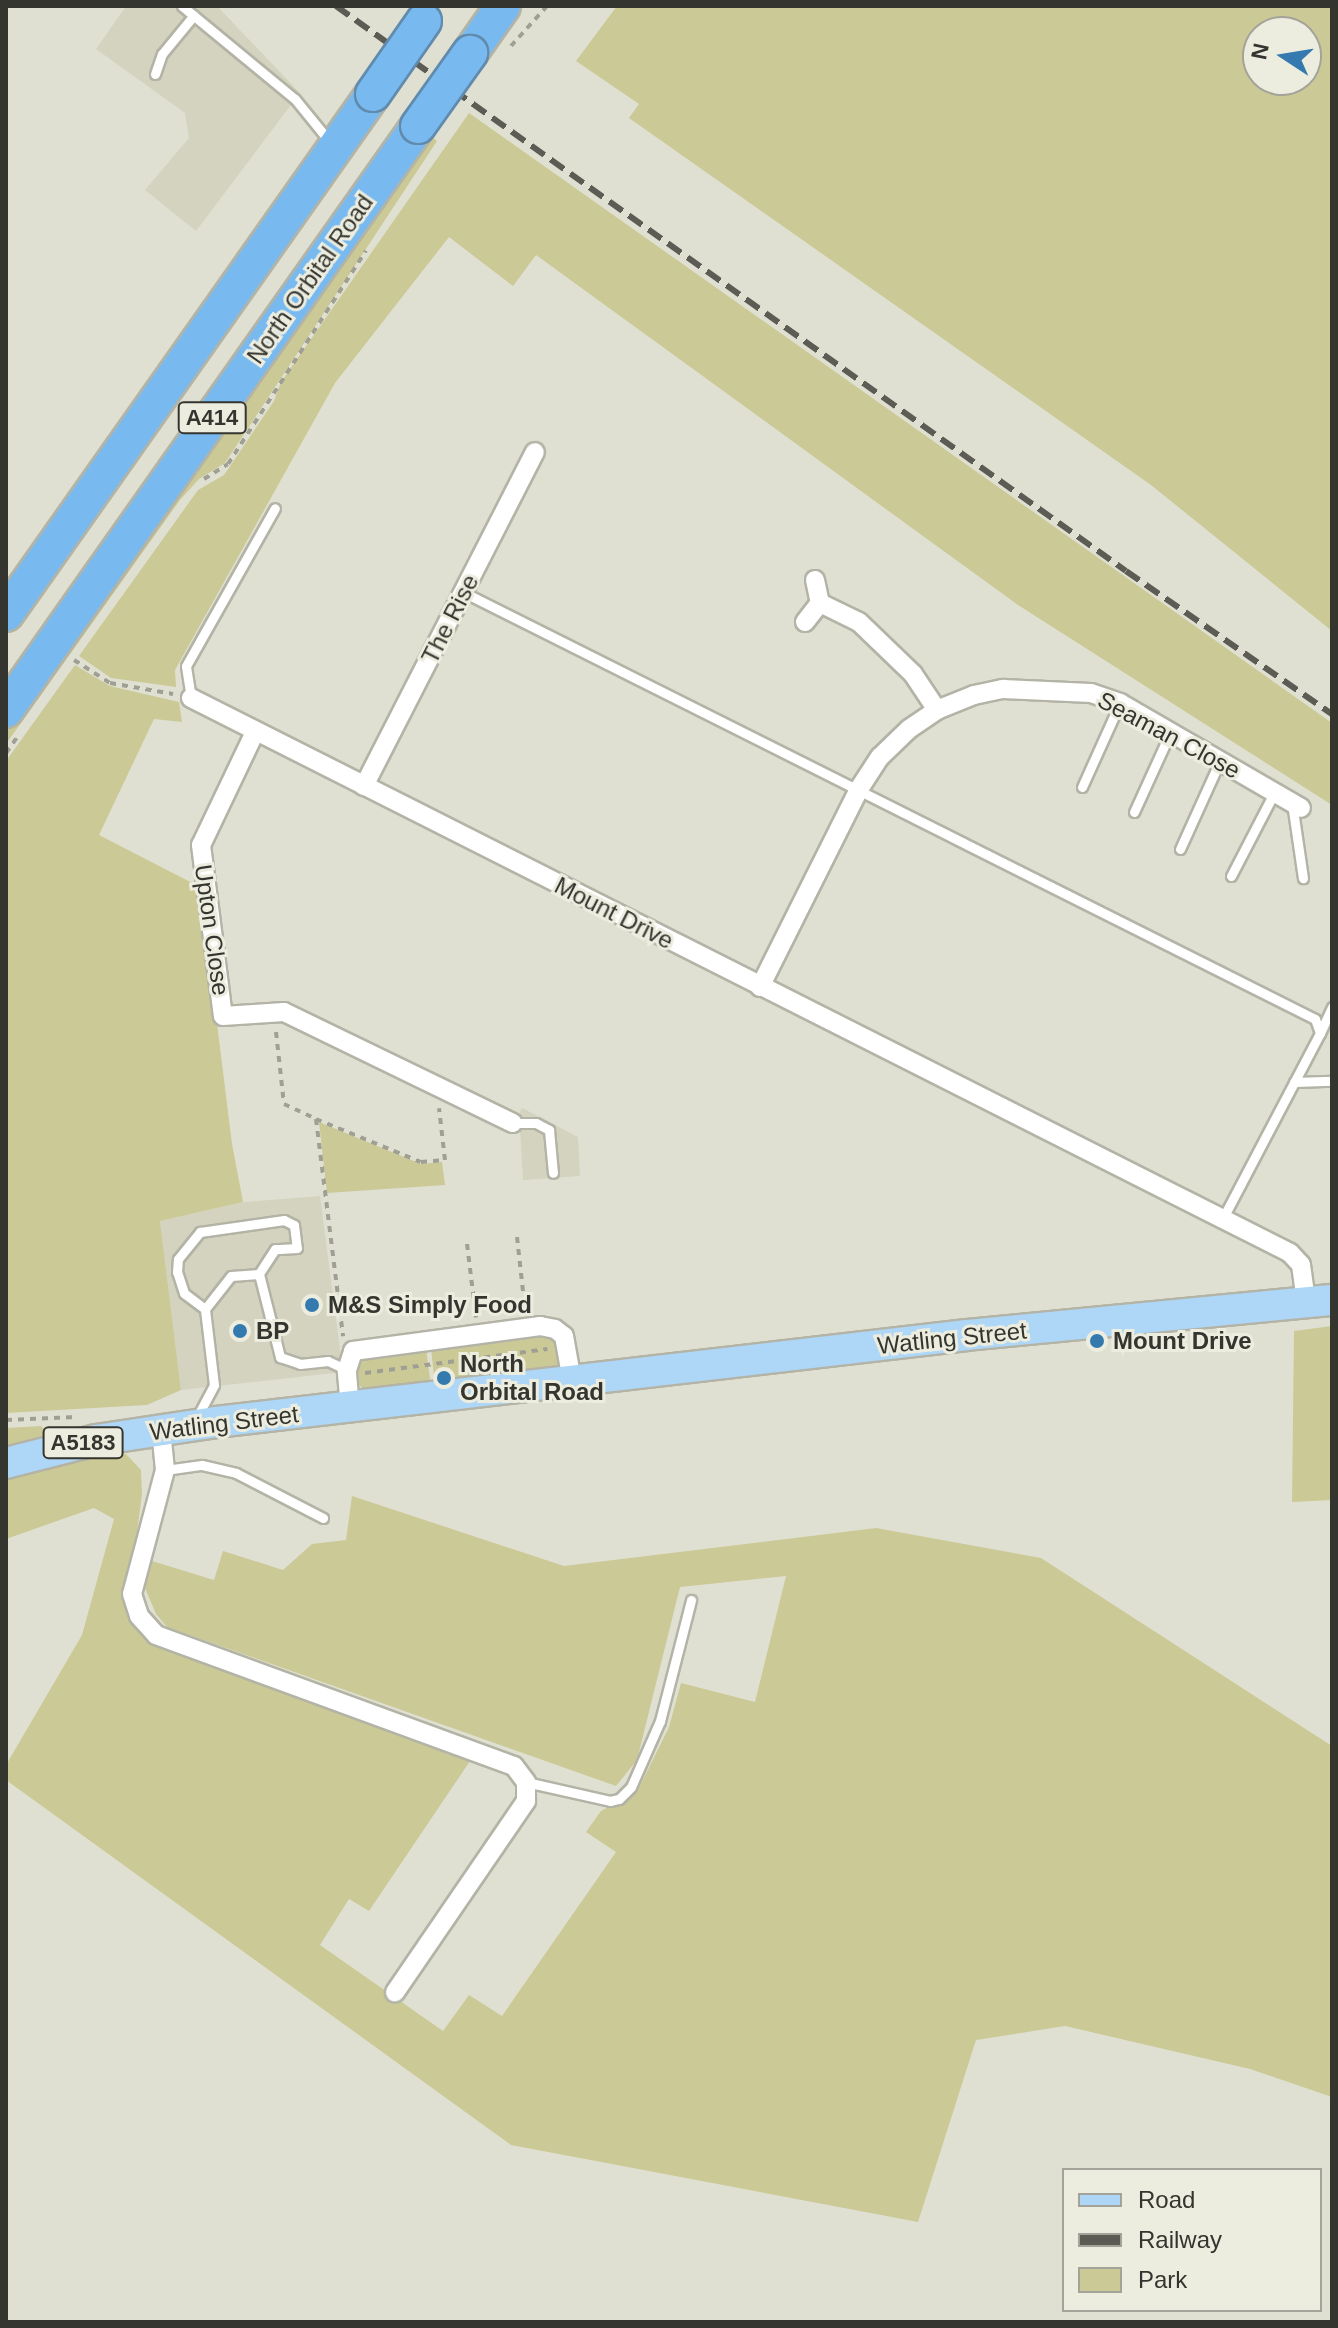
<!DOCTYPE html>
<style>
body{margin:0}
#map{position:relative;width:1338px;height:2328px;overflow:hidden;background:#e0e0d2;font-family:Arial,sans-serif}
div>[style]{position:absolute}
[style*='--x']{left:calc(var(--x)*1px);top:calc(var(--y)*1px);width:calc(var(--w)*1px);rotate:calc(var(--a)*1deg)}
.built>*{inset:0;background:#d4d3bf}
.green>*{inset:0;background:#cbc996}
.path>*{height:4px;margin-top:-2px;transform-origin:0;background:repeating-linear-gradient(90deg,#9f9f94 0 6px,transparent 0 12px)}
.roads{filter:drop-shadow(2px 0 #b3b3a6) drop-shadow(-2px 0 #b3b3a6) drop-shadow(0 2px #b3b3a6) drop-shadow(0 -2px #b3b3a6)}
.lane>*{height:9px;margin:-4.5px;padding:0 4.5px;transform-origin:4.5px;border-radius:4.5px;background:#fff}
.street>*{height:18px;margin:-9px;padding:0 9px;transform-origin:9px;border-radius:9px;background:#fff}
.primary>*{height:30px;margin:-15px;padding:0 15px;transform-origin:15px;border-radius:15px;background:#aed6f6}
.highway>*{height:34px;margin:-17px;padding:0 17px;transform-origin:17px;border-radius:17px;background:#78baf0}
.rail>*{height:6px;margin-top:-3px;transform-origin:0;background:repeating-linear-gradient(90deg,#5c5c55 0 16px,transparent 0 24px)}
.bridges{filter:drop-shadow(2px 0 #618bad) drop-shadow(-2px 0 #618bad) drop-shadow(0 2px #618bad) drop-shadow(0 -2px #618bad)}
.highway-bridge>*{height:34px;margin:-17px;padding:0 17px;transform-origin:17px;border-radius:17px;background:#78baf0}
.dots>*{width:22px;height:22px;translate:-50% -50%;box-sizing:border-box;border:4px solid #ededdf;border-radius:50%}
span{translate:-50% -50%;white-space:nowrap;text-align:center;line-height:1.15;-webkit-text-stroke:6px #ededdf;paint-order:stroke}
.shield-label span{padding:2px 6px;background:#ededdf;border:2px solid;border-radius:6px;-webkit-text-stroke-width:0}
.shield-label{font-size:22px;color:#353530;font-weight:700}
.street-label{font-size:24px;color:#353530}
.poi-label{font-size:24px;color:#353530;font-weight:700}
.left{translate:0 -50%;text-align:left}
.frame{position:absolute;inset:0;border:8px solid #353530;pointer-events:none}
.legend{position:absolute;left:1062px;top:2168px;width:260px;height:144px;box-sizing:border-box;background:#ededdf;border:2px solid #a3a399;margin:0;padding:10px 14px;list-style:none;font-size:24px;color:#353530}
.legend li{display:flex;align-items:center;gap:16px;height:40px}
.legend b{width:40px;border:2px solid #a3a399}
.north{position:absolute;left:1242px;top:16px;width:80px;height:80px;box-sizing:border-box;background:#ededdf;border:2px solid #a3a399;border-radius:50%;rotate:282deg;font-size:22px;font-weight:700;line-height:32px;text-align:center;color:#353530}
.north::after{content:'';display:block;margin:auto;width:28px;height:36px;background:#347aaf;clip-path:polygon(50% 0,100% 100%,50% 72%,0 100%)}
</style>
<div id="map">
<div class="built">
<div style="clip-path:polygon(126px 6px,217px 6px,300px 93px,196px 231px,145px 190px,189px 138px,185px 113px,96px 49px)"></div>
<div style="clip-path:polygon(522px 1108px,578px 1137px,580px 1176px,523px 1180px,519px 1114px)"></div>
<div style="clip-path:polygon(320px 1196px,343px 1372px,181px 1390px,160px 1221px,243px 1202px)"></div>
</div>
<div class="green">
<div style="clip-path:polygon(evenodd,617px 6px,1332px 6px,1332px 631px,1151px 485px,629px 118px,639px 104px,576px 61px,617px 6px,1306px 32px,1306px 80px,1258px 80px,1258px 32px,1306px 32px)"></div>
<div style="clip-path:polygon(469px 113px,1332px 723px,1332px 805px,1018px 605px,536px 255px,513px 286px,449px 237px,335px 383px,175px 670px,176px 687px,111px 678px,79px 656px,198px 490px,224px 475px,274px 401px,281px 382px)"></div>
<div style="clip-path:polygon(429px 134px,437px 141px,225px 463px,199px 479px,180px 500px,6px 744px,6px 728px)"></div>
<div style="clip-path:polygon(75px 665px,110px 686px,179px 702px,182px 722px,154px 719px,99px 835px,200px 887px,232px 1144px,243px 1202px,160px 1221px,181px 1390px,147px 1405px,6px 1413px,6px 761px)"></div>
<div style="clip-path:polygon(319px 1122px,421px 1164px,442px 1162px,445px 1185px,327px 1193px)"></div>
<div style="clip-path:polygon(1332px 1326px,1332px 1500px,1292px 1502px,1294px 1331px)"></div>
<div style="clip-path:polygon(548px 1334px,557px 1341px,562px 1362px,555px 1372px,435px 1386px,431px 1348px)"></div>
<div style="clip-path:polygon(426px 1348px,431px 1386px,365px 1390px,359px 1385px,356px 1370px,364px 1357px)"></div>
<div style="clip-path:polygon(41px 1426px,49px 1434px,6px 1446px,6px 1428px)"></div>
<div style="clip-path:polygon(105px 1451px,126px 1454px,141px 1470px,142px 1494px,137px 1533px,122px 1591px,130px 1623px,149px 1644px,470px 1761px,369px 1911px,349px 1899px,320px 1945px,443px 2031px,469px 1995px,502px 2016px,616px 1852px,586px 1832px,601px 1811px,637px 1792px,669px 1727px,681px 1683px,755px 1702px,786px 1576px,680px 1587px,637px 1760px,616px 1786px,167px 1627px,156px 1614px,145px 1588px,152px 1561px,214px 1580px,223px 1551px,283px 1570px,312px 1544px,346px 1540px,352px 1496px,564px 1566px,876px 1528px,1041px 1558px,1332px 1746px,1332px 2097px,1250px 2069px,1065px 2026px,976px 2040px,918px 2222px,511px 2145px,6px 1780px,6px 1765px,82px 1635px,114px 1519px,94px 1508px,6px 1539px,6px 1480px,45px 1466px)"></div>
</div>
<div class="path">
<div style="--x:511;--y:46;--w:54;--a:-48"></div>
<div style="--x:204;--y:479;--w:28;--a:-32"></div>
<div style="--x:228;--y:464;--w:254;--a:-57.1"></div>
<div style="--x:74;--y:660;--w:43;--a:32.6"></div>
<div style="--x:110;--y:683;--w:64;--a:9.9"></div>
<div style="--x:6;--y:753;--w:21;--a:-55"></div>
<div style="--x:276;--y:1032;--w:72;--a:83.7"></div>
<div style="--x:284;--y:1104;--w:35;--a:25"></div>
<div style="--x:316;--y:1119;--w:219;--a:82.9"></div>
<div style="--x:316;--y:1119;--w:113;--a:22.3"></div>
<div style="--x:421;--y:1162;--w:24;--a:-5"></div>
<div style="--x:445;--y:1160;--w:52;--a:-96.6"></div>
<div style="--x:517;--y:1237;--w:73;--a:83.7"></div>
<div style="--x:467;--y:1244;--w:74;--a:83"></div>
<div style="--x:365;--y:1373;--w:184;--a:-7.5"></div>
<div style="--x:6;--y:1420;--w:70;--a:-2.5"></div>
</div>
<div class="roads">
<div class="lane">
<div style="--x:182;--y:6;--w:146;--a:39.5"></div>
<div style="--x:295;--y:99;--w:55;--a:50.9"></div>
<div style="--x:155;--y:74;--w:21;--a:-71"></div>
<div style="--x:162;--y:54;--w:50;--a:-50.6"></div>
<div style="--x:463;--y:592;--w:953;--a:26.62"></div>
<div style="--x:1315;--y:1019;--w:15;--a:70"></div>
<div style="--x:1320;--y:1033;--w:209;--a:117.7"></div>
<div style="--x:191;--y:698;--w:32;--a:-99"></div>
<div style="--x:186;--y:666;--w:181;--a:-60.6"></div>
<div style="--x:1082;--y:787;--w:92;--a:-65.7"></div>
<div style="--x:1292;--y:803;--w:76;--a:81.7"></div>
<div style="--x:1134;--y:812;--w:87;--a:-65.5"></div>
<div style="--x:1180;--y:849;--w:97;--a:-65.6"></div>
<div style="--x:1231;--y:876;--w:93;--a:-62.6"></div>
<div style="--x:1320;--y:1033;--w:29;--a:-65"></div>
<div style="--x:1294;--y:1082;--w:38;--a:-2"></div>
<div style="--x:513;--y:1123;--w:23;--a:0"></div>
<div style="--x:536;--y:1123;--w:15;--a:28"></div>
<div style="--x:549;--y:1130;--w:43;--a:84.7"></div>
<div style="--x:205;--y:1309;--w:26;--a:-143"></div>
<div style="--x:184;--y:1293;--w:22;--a:-108"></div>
<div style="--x:177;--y:1272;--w:13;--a:-86"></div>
<div style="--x:178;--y:1259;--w:35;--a:-51"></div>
<div style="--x:200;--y:1232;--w:85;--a:-8.1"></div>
<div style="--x:284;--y:1220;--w:11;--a:27"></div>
<div style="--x:294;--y:1225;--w:23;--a:83"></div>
<div style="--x:297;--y:1248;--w:22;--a:177"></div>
<div style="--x:275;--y:1249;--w:30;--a:123"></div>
<div style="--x:196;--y:1419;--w:38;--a:-62"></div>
<div style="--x:214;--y:1385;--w:77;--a:-96.8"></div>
<div style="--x:205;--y:1309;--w:42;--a:-51.8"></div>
<div style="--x:231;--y:1276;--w:28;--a:-4"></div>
<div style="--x:259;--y:1274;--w:86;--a:75.8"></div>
<div style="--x:280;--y:1357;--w:21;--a:19"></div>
<div style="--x:300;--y:1364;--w:28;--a:-6"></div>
<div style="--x:328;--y:1361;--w:21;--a:25"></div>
<div style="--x:165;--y:1470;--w:37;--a:-8"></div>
<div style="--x:202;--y:1465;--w:35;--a:13"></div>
<div style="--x:236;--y:1473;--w:98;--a:27.3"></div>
<div style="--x:526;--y:1782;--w:86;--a:12.7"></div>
<div style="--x:610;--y:1801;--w:9;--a:-13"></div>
<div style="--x:619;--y:1799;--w:17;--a:-45"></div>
<div style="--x:631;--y:1787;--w:72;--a:-66.3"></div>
<div style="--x:660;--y:1721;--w:125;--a:-75.6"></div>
</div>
<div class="street">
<div style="--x:815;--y:580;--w:24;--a:78"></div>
<div style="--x:805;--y:622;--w:24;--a:-52"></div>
<div style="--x:820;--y:603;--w:43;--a:26"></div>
<div style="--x:859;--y:622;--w:75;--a:43.9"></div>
<div style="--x:913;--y:674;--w:43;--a:56.3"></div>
<div style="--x:191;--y:698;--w:1231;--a:26.79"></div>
<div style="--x:1290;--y:1253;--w:16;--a:47"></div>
<div style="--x:1301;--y:1265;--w:37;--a:82"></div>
<div style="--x:255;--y:732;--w:125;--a:115.5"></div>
<div style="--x:201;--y:845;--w:172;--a:82.7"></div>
<div style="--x:223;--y:1016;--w:61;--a:-3.8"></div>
<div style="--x:284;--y:1012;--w:254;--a:25.9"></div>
<div style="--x:364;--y:786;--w:375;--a:-62.9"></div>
<div style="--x:760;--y:987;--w:221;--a:-63.4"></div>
<div style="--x:859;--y:789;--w:38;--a:-57"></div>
<div style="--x:880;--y:757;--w:40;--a:-44"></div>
<div style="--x:909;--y:729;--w:34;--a:-34"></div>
<div style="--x:937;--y:710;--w:40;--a:-22"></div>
<div style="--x:974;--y:695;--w:30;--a:-12"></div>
<div style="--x:1003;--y:689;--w:88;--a:2.6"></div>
<div style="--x:1091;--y:693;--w:31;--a:19"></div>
<div style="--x:1120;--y:703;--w:209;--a:30.1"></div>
<div style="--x:350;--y:1408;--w:38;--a:-95"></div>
<div style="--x:347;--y:1370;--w:20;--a:-72"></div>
<div style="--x:353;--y:1351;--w:189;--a:-7.6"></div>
<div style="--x:540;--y:1326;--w:15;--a:11"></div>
<div style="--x:555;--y:1329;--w:11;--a:38"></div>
<div style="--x:564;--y:1336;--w:46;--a:79.9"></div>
<div style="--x:161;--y:1430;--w:40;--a:84.3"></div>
<div style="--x:165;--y:1470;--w:128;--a:104.9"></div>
<div style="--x:132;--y:1594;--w:23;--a:72"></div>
<div style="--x:139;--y:1616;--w:25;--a:48"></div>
<div style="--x:156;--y:1635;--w:381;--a:20.1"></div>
<div style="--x:514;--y:1766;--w:20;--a:53"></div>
<div style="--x:526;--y:1782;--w:19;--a:90"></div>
<div style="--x:526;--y:1801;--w:232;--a:124.4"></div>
</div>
<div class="primary">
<div style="--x:6;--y:1463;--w:93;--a:-14.3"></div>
<div style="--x:96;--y:1440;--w:121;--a:-8.5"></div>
<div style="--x:216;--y:1422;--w:756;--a:-6.61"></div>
<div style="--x:967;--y:1335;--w:367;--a:-5.5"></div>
</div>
<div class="highway">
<div style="--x:470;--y:53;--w:57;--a:-54.9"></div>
<div style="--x:6;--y:614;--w:636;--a:-54.79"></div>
<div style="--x:6;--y:710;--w:715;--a:-54.8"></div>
</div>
</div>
<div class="rail">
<div style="--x:336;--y:6;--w:971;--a:35.57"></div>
<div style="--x:1126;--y:571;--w:251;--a:34.8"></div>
</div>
<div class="bridges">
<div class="highway-bridge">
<div style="--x:373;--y:94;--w:89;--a:-55.1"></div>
<div style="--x:418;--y:126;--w:90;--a:-54.5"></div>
</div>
</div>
<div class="dots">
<div style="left:312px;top:1305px;background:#347aaf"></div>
<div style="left:240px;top:1331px;background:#347aaf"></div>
<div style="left:1097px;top:1341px;background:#347aaf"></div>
<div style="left:444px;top:1378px;background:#347aaf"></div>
</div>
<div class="shield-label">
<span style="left:212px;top:418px">A414</span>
<span style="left:83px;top:1443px">A5183</span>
</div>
<div class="street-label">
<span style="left:310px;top:279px;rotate:-55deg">North Orbital Road</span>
<span style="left:450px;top:619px;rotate:-63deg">The Rise</span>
<span style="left:1169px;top:735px;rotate:28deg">Seaman Close</span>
<span style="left:614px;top:913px;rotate:27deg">Mount Drive</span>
<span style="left:212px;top:930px;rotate:82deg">Upton Close</span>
<span style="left:952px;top:1338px;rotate:-6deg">Watling Street</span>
<span style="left:224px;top:1423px;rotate:-7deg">Watling Street</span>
</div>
<div class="poi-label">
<span class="left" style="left:328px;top:1305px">M&amp;S Simply Food</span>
<span class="left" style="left:256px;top:1331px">BP</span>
<span class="left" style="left:1113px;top:1341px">Mount Drive</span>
<span class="left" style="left:460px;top:1378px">North<br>Orbital Road</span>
</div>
<div class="frame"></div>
<ul class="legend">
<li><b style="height:10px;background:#aed6f6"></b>Road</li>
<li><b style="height:10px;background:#5c5c55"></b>Railway</li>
<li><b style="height:22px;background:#cbc996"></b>Park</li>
</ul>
<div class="north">N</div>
</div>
